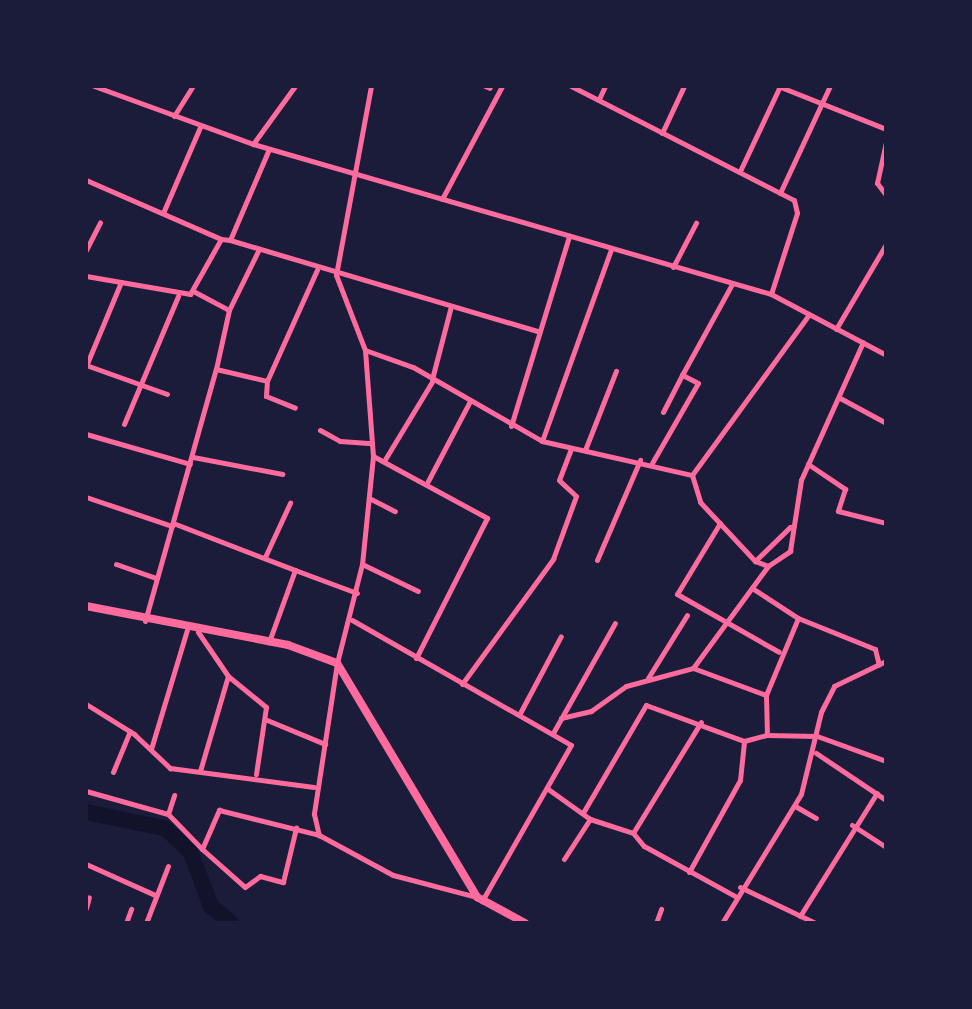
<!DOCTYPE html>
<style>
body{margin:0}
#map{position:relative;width:972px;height:1009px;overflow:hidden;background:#1b1b3a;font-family:"Alegreya Sans",sans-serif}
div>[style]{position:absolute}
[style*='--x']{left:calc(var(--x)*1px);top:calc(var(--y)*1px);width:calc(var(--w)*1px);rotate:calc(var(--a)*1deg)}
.river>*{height:16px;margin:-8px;padding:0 8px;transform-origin:8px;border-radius:8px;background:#12122b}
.minor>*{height:5px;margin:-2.5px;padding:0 2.5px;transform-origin:2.5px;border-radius:2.5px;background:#ff6b9d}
.secondary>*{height:8px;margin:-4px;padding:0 4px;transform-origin:4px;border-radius:4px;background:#ff6b9d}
span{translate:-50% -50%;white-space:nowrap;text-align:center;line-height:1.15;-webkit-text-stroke:5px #1b1b3a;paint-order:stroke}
.frame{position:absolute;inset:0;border:88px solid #1b1b3a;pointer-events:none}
</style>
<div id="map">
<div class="river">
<div style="--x:86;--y:812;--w:79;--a:11.7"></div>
<div style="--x:165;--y:828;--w:34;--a:43"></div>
<div style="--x:190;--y:851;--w:59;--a:69.1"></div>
<div style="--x:211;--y:906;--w:26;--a:40"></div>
</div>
<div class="minor">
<div style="--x:94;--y:86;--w:169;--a:20"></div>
<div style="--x:253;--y:144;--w:539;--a:16.15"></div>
<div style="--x:771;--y:294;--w:130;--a:27.9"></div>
<div style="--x:371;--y:86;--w:192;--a:100.5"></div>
<div style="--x:336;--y:275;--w:80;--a:68.9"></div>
<div style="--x:365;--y:350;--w:106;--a:85.7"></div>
<div style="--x:373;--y:456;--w:109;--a:95.8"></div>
<div style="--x:362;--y:564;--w:102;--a:104.2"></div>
<div style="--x:337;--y:663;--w:153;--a:98.7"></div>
<div style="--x:314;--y:814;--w:22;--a:77"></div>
<div style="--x:319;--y:835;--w:84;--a:28.4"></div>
<div style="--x:393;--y:875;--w:87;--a:14.7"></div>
<div style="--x:485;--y:86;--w:5;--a:22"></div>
<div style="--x:571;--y:86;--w:250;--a:27.1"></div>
<div style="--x:794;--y:200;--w:13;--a:77"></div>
<div style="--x:797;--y:213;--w:85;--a:107.8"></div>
<div style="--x:778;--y:86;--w:116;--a:21.7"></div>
<div style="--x:599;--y:99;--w:14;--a:-65"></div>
<div style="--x:174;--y:116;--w:36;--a:-58"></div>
<div style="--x:662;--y:133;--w:52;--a:-64.9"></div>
<div style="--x:886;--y:142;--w:42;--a:102.4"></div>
<div style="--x:877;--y:183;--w:15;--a:53"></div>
<div style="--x:253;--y:144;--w:72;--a:-54.1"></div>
<div style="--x:740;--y:171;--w:94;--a:-64.8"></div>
<div style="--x:86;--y:180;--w:147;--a:23.6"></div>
<div style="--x:780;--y:193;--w:118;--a:-65"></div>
<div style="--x:442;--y:199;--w:128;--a:-62"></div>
<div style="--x:163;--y:213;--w:94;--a:-66.7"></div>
<div style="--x:230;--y:240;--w:99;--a:-66.8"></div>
<div style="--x:86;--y:250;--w:31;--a:-63"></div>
<div style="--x:673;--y:267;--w:50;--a:-62.4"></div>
<div style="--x:86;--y:276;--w:106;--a:9.8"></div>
<div style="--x:190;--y:294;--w:63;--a:-60.6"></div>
<div style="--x:221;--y:239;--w:9;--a:6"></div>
<div style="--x:230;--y:240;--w:323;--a:16.5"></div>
<div style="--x:195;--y:292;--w:38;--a:28"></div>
<div style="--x:836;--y:329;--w:99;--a:-59.5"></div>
<div style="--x:365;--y:350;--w:51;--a:19.5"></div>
<div style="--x:413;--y:367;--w:149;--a:29.8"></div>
<div style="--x:542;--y:441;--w:154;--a:12.8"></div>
<div style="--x:692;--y:475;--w:28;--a:73"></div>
<div style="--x:700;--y:502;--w:81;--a:47"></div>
<div style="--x:755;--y:561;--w:14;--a:21"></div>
<div style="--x:86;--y:365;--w:86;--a:19.7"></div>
<div style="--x:86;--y:366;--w:91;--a:-67.4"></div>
<div style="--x:216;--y:369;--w:60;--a:-77.6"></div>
<div style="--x:229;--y:310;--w:68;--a:-63.8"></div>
<div style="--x:432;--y:379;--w:75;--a:-75.4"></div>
<div style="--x:267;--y:381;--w:15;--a:94"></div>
<div style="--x:266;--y:396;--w:31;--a:22"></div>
<div style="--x:840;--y:398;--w:52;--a:28.5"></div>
<div style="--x:663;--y:412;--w:42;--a:-62.8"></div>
<div style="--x:124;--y:424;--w:139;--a:-67.1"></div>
<div style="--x:511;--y:426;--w:199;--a:-73"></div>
<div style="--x:320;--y:430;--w:23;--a:29"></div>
<div style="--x:340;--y:441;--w:32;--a:4"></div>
<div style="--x:86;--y:434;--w:108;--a:16.1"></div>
<div style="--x:542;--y:441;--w:204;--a:-70.2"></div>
<div style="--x:585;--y:450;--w:85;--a:-68.6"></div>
<div style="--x:373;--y:456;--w:130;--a:28.5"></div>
<div style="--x:487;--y:518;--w:157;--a:116.9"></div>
<div style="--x:193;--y:457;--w:91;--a:10.8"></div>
<div style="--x:384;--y:461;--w:95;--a:-58.8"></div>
<div style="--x:652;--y:463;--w:92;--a:-60.1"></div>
<div style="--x:698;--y:383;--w:18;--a:-153"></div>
<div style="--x:682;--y:375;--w:104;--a:-61.2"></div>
<div style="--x:808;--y:464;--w:45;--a:34"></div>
<div style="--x:845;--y:489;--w:23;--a:108"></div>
<div style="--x:838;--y:511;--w:49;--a:14"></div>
<div style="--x:692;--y:475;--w:197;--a:-53.9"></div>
<div style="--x:428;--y:481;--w:90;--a:-62.3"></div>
<div style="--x:86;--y:497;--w:91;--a:18.6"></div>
<div style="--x:369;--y:498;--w:29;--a:27"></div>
<div style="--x:173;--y:523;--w:131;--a:21.1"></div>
<div style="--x:295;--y:570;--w:77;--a:109.9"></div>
<div style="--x:720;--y:523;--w:83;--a:121.2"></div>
<div style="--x:677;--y:594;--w:117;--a:29.6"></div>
<div style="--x:265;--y:557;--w:60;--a:-65.2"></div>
<div style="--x:597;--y:560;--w:109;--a:-66.7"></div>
<div style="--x:755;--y:561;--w:49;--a:-44.2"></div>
<div style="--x:116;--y:564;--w:42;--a:19.3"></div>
<div style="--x:362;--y:564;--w:62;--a:25.7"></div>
<div style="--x:768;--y:566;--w:27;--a:-34"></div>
<div style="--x:790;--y:551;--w:72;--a:-81.2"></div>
<div style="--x:801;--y:480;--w:151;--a:-65.8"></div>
<div style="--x:295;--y:570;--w:66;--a:20.4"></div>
<div style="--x:752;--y:588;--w:55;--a:33.1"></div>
<div style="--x:798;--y:618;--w:83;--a:21.9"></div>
<div style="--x:875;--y:649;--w:16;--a:76"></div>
<div style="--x:352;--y:620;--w:252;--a:29.7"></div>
<div style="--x:571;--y:745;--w:180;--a:119.7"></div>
<div style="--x:145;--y:621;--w:262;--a:-74.3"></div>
<div style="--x:216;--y:369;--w:52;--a:13.2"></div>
<div style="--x:267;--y:381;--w:122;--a:-65.8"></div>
<div style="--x:198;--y:632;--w:53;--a:55.7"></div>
<div style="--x:228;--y:676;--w:49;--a:39.2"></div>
<div style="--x:266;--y:707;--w:68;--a:98.5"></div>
<div style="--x:693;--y:668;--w:78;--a:20.3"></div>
<div style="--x:766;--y:695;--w:40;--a:88.6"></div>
<div style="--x:767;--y:735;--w:50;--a:1.1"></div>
<div style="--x:817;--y:736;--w:73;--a:19.9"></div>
<div style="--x:648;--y:678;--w:74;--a:-58.2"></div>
<div style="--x:462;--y:684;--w:155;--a:-53.9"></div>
<div style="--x:553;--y:559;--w:67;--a:-69.9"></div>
<div style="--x:576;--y:496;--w:23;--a:-137"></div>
<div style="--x:559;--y:480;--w:34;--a:-69"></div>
<div style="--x:766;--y:695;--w:83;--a:-67.4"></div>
<div style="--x:86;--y:704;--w:57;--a:32"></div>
<div style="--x:134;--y:734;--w:50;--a:43.4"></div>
<div style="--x:170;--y:768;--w:145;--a:7.5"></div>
<div style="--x:519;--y:715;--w:89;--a:-62"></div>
<div style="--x:561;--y:718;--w:31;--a:-13"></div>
<div style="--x:591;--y:711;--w:43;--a:-35.5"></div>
<div style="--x:626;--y:686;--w:69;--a:-15"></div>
<div style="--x:693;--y:668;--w:127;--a:-53.7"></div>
<div style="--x:267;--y:720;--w:63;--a:22.5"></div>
<div style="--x:553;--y:733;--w:126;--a:-60.6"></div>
<div style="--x:151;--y:749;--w:124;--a:-73.2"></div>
<div style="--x:816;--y:753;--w:84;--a:33.9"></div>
<div style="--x:200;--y:771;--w:99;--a:-73.6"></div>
<div style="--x:113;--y:772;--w:44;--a:-67.5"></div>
<div style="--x:548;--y:789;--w:52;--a:35.5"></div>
<div style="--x:590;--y:819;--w:45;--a:18"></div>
<div style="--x:633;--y:833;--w:17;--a:50"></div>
<div style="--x:644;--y:846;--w:104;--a:28.8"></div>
<div style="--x:86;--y:791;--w:85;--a:15.7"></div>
<div style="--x:168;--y:814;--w:49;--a:45.8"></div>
<div style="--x:202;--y:849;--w:43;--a:-66.4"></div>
<div style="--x:219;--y:810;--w:103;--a:14"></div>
<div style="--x:795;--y:806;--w:24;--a:30"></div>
<div style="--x:584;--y:811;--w:123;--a:-59.7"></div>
<div style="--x:646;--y:705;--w:104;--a:20.2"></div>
<div style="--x:744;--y:741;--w:24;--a:-15"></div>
<div style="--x:168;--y:814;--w:20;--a:-72"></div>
<div style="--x:852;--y:825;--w:40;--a:32.9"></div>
<div style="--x:633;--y:833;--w:130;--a:-58.5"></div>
<div style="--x:202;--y:849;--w:57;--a:41.5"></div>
<div style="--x:245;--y:887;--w:19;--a:-36"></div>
<div style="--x:260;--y:876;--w:24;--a:15"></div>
<div style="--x:283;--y:882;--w:56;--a:-76.5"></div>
<div style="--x:564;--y:859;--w:48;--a:-57"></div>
<div style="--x:86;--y:864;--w:76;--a:24.2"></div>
<div style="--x:689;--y:872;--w:105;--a:-61"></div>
<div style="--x:740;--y:780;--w:39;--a:-84"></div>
<div style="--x:740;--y:887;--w:83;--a:25.6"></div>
<div style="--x:86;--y:908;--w:11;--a:-75"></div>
<div style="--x:800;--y:916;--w:145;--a:-58"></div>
<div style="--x:126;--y:923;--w:15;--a:-70"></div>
<div style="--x:146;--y:923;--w:61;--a:-68.9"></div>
<div style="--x:656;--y:923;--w:15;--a:-70"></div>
<div style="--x:722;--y:923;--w:151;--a:-58.5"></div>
<div style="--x:801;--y:794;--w:84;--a:-76.3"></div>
<div style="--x:821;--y:712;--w:29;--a:-63"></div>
<div style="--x:834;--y:686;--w:58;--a:-25.7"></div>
</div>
<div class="secondary">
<div style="--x:86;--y:606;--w:206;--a:10.9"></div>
<div style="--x:288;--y:645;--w:52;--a:20.2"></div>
<div style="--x:337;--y:663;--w:273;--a:59.1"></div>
<div style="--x:477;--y:897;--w:55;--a:28.4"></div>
</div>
<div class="frame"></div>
</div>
